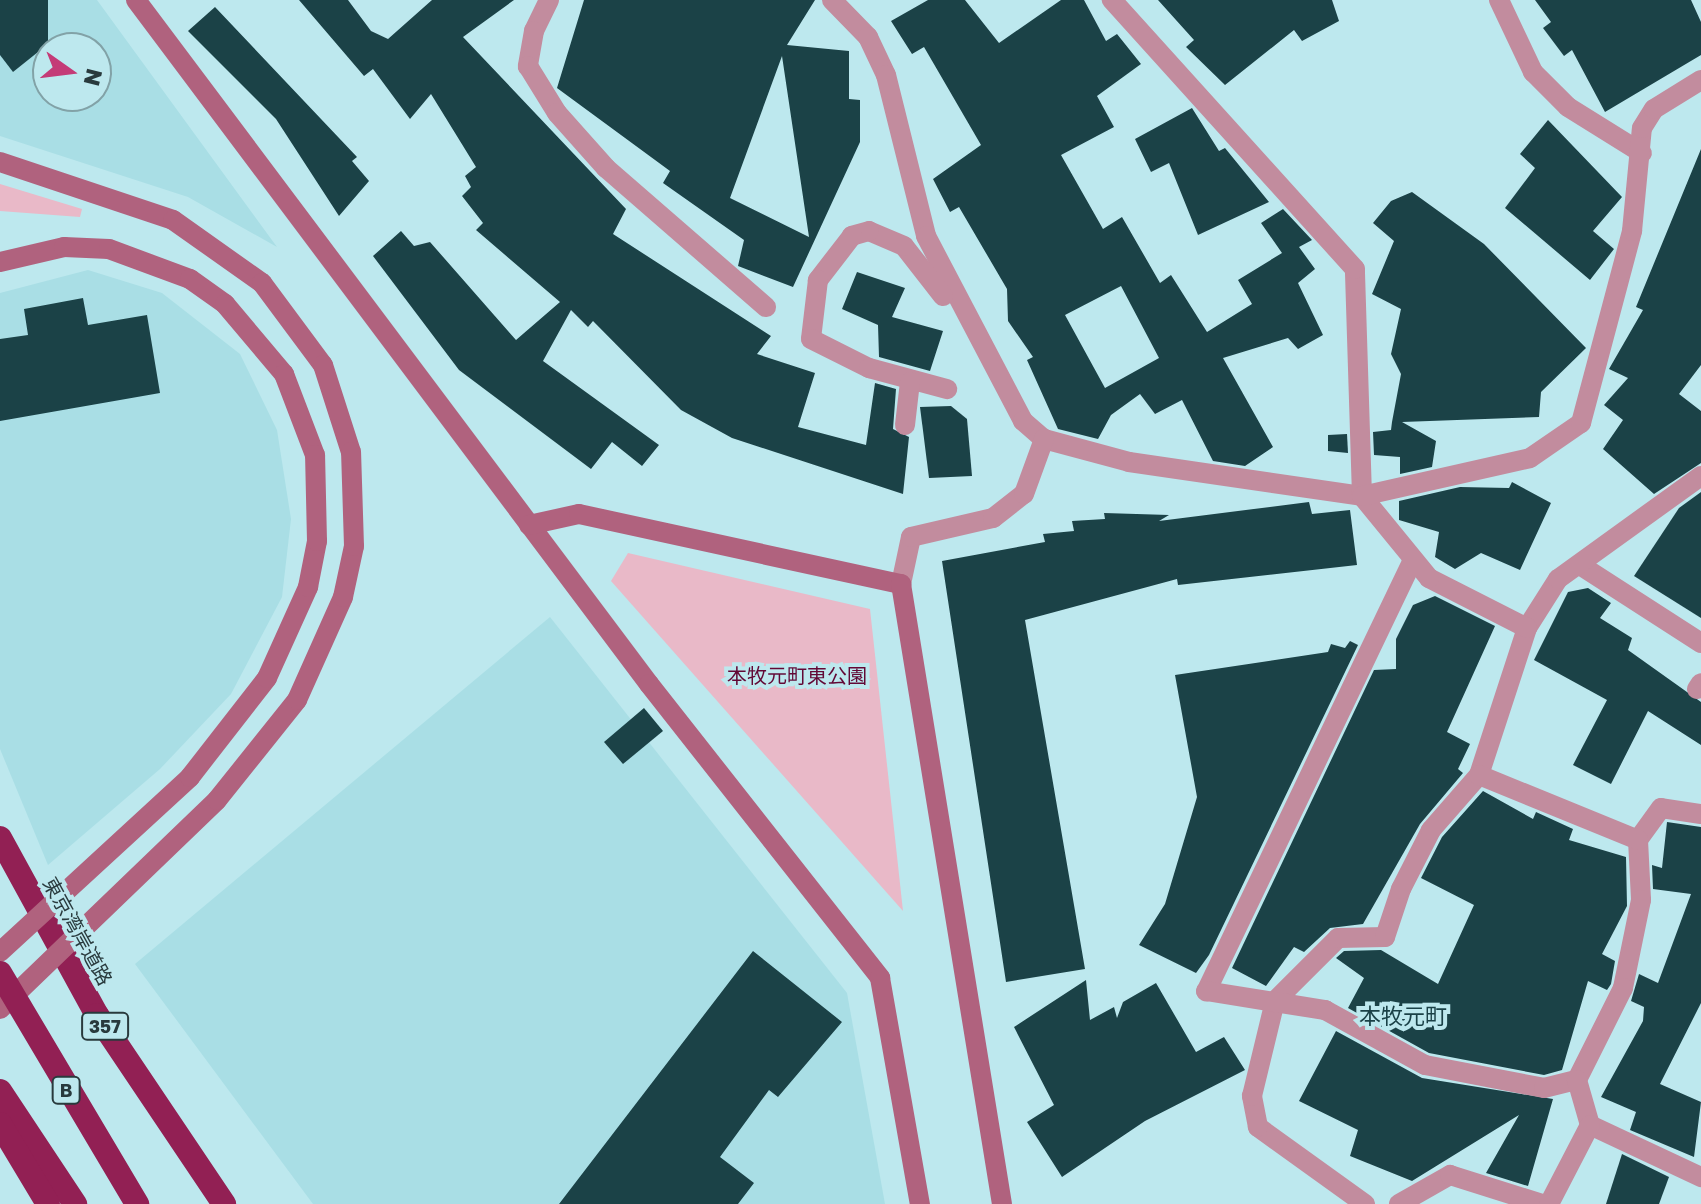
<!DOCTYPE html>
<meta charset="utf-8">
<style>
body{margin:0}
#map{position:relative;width:1701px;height:1204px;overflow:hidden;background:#bde8ee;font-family:"Golos Text","Noto Sans JP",sans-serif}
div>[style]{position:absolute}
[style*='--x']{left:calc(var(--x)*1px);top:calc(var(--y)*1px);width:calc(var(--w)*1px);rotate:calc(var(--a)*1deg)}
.built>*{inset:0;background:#a9dee5}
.green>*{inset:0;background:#e9b9c8}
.building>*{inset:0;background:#1b4247}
.lane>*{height:20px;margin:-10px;padding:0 10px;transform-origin:10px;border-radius:10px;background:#c28c9e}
.street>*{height:20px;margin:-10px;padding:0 10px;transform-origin:10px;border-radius:10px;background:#c28c9e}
.secondary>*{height:20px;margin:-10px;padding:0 10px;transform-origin:10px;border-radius:10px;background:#b0627e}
.highway>*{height:24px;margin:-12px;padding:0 12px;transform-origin:12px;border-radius:12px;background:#922054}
.secondary-bridge>*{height:20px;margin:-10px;padding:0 10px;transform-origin:10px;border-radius:10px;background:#b0627e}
.highway-bridge>*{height:24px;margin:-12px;padding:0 12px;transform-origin:12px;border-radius:12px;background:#922054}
span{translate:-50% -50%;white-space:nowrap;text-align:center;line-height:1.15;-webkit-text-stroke:8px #bde8ee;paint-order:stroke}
.shield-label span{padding:2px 6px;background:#bde8ee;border:2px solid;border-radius:6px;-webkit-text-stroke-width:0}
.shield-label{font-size:18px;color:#293a3d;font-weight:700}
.park-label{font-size:20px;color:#620835}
.street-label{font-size:20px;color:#293a3d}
.neighbourhood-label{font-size:22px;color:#1a4147}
.north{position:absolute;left:32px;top:32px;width:80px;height:80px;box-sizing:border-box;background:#bde8ee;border:2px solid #82a2a7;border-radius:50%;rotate:104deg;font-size:22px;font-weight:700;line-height:32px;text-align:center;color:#293a3d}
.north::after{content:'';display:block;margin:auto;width:28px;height:36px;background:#c43b77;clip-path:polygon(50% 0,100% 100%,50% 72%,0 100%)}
</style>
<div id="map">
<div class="built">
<div style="clip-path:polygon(evenodd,0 0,97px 0,277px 247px,188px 197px,0 136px,0 0,48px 48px,96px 48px,96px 96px,48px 96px,48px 48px)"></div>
<div style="clip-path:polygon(88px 270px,162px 293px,240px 354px,277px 430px,291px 519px,282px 597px,231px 694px,160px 769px,48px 865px,0 749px,0 293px)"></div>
<div style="clip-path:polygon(550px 617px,847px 993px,885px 1204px,313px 1204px,135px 964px)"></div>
</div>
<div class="green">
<div style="clip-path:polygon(0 184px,82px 209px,80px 217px,0 211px)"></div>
<div style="clip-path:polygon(628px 553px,870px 609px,903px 911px,611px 581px)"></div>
</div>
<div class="building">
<div style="clip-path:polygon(0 0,48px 0,48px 44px,13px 72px,0 55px)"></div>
<div style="clip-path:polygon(299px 0,348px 0,371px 31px,388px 39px,432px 0,514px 0,463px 37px,626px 209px,613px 234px,771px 336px,757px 354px,815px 373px,798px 427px,866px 445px,875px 383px,896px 389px,893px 429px,909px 437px,903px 494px,732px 438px,681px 410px,593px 321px,588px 327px,571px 310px,543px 361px,659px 445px,642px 466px,612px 442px,591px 469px,459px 370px,373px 256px,401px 231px,414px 246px,430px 242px,516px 340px,560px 302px,476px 230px,483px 223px,462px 196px,471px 187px,465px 176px,476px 167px,431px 94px,410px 119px,373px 69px,364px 76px)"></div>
<div style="clip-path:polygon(evenodd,584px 0,815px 0,787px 45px,849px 51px,849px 99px,860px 100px,860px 142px,793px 287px,738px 266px,744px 240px,663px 183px,670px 171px,557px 88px,584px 0,782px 56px,809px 237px,730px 198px,782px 56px)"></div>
<div style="clip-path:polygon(evenodd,928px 0,965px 0,999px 43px,1061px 0,1084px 0,1106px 41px,1117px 34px,1141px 64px,1097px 96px,1114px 127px,1061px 155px,1103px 229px,1122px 217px,1160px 283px,1171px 275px,1207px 332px,1252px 304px,1238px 280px,1282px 253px,1261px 223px,1283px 209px,1312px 240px,1299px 247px,1315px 269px,1298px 283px,1323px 335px,1298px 349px,1288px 338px,1223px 358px,1273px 447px,1245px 466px,1213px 461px,1182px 400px,1155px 414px,1140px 394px,1111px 415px,1098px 439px,1058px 429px,1027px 360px,1033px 357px,1008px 321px,1007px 289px,959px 207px,950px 212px,933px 179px,981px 145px,924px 47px,912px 54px,891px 21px,928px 0,1121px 286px,1159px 358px,1105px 388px,1065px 315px,1121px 286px)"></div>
<div style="clip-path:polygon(1158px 0,1332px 0,1339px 21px,1302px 41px,1294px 30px,1225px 85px,1186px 47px,1194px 40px)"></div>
<div style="clip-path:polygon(1535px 0,1691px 0,1701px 22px,1701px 55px,1605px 112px,1572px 50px,1564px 56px,1543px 28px,1551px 22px)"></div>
<div style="clip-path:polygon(215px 7px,357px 157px,352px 161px,369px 181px,339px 216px,276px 119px,188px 31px)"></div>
<div style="clip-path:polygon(1192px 108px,1219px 151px,1225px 148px,1269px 202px,1198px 235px,1169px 163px,1151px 172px,1135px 139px)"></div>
<div style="clip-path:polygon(1548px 120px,1622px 197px,1593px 231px,1614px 249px,1590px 280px,1505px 208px,1535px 168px,1520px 154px)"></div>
<div style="clip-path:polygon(1701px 149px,1701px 365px,1679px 394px,1701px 411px,1701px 463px,1654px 494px,1603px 449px,1623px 420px,1604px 405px,1628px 378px,1609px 369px,1643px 310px,1636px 307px)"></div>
<div style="clip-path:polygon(1412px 192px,1484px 244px,1586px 348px,1541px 392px,1539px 417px,1402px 422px,1436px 441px,1432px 467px,1400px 474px,1400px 457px,1374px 455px,1373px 432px,1391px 430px,1392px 422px,1401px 374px,1391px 354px,1401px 309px,1372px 294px,1394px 241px,1373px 223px,1391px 201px)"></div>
<div style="clip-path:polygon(857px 272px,905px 288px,892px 317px,943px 331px,930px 371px,879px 357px,878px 325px,842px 309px)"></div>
<div style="clip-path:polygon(83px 298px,88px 325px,147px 315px,160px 393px,0 421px,0 339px,28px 335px,24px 309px)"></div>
<div style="clip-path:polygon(951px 406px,967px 419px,972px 476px,929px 478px,920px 407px)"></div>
<div style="clip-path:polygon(1347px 434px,1348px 453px,1328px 451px,1328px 435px)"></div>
<div style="clip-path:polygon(1512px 482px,1551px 503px,1520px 570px,1481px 553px,1455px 569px,1435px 557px,1439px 532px,1399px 520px,1399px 501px,1460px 487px,1509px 488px)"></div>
<div style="clip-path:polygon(1701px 492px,1701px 618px,1634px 576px,1679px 508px)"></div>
<div style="clip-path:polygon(1309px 502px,1312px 514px,1350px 510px,1357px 565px,1178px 585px,1177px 579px,1025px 620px,1085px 969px,1006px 982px,942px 561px,1045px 542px,1043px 534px,1074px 531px,1072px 521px,1105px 519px,1104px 513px,1169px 515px,1159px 521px)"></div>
<div style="clip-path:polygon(1588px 588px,1611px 603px,1600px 618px,1632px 638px,1628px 650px,1701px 702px,1701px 745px,1648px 711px,1611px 784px,1573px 765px,1607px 700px,1534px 660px,1568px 592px)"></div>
<div style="clip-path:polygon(1435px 596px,1495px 626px,1447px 732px,1470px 744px,1458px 769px,1463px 773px,1420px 824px,1363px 924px,1330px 928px,1304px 952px,1294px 947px,1266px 986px,1232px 968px,1374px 670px,1396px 669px,1396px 639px,1413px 605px)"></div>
<div style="clip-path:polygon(1350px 641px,1358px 645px,1209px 955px,1196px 973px,1139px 945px,1165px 904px,1197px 797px,1175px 675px,1328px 652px,1331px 644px,1345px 648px)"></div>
<div style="clip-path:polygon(644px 708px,663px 731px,623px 764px,604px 742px)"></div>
<div style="clip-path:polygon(1483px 791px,1533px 819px,1536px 812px,1573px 829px,1569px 840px,1626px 857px,1627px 906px,1602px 954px,1615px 961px,1611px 984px,1607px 990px,1588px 981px,1562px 1070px,1544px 1075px,1429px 1053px,1348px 1008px,1364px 978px,1336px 958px,1344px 951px,1381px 950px,1438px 984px,1474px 905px,1421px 878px,1442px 837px)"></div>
<div style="clip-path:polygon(1667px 822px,1701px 827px,1701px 1003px,1660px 1084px,1701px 1102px,1694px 1157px,1630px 1130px,1636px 1112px,1601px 1097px,1643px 1021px,1644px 1007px,1631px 1001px,1639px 974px,1658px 983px,1691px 894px,1653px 889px,1652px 865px,1662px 868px)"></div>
<div style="clip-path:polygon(753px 951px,842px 1022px,778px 1097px,769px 1090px,720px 1157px,754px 1183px,738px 1204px,559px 1204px)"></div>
<div style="clip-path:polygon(1086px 980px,1090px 1020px,1114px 1007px,1117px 1018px,1123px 1002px,1156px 983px,1196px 1052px,1224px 1037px,1245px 1070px,1145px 1121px,1062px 1177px,1027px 1122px,1054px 1105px,1014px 1027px)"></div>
<div style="clip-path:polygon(1336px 1031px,1422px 1078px,1553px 1099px,1528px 1186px,1486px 1173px,1519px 1115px,1412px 1181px,1350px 1156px,1358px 1130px,1299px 1101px)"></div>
<div style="clip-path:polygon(1622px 1154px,1669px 1177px,1659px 1204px,1606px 1204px)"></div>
</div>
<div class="lane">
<div style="--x:1365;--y:1204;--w:132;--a:-144.3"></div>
<div style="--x:1258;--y:1127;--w:32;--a:-101"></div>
<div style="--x:1252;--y:1096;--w:98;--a:-76.4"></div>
<div style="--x:1275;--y:1001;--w:89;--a:-45"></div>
<div style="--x:1338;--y:938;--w:47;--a:-1.2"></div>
<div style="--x:1385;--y:937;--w:51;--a:-71.6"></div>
<div style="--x:1399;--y:1204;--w:59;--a:-29.6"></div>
<div style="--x:1450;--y:1175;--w:96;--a:17.5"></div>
</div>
<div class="street">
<div style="--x:549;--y:0;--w:34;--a:116"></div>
<div style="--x:534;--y:31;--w:36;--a:100"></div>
<div style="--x:528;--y:66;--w:55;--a:58.3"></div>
<div style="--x:557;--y:113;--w:74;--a:48.3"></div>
<div style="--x:606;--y:168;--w:212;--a:41"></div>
<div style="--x:832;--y:0;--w:52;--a:45.8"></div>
<div style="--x:868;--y:37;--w:42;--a:64.7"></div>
<div style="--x:886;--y:75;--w:166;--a:76"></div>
<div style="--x:926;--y:236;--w:209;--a:62.3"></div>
<div style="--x:1023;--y:421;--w:28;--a:41"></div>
<div style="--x:1044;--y:439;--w:88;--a:15.1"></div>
<div style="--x:1129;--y:462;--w:235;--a:8.3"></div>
<div style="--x:1362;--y:496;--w:227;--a:-91.8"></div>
<div style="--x:1355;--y:269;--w:363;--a:-132.1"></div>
<div style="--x:1499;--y:0;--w:80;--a:64.7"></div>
<div style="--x:1533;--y:72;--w:49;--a:45"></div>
<div style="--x:1568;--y:107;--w:87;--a:31.9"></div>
<div style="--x:943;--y:296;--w:63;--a:-128"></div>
<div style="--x:904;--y:246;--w:38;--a:-157"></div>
<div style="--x:869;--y:231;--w:18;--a:164"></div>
<div style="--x:852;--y:236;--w:56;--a:127.7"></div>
<div style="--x:818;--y:280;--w:59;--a:96.8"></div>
<div style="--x:811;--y:339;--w:65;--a:26.6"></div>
<div style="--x:869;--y:368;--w:81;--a:15.1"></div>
<div style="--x:905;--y:425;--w:43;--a:-83.4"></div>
<div style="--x:1411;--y:564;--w:474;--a:115.6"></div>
<div style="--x:1206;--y:991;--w:121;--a:9.1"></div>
<div style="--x:1325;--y:1010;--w:114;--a:28.8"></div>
<div style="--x:1425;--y:1065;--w:121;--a:10.9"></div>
<div style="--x:1544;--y:1088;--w:34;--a:-14"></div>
<div style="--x:1580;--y:565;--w:144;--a:32.8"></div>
<div style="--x:901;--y:584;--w:48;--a:-78"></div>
<div style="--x:911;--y:537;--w:84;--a:-13"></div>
<div style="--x:993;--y:518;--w:39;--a:-38"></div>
<div style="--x:1024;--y:494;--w:59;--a:-70"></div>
<div style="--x:1527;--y:628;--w:58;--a:-57.7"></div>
<div style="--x:1558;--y:579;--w:176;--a:-35.8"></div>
<div style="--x:1697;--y:689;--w:7;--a:-56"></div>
<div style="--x:1479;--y:775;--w:155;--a:-71.9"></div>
<div style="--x:1527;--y:628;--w:110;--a:-153"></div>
<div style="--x:1429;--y:578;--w:106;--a:-129.3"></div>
<div style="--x:1362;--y:496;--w:172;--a:-12.7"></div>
<div style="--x:1530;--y:458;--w:62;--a:-34.5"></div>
<div style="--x:1581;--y:423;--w:199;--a:-75.1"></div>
<div style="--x:1632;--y:231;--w:103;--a:-84.5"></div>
<div style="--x:1642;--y:128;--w:22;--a:-58"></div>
<div style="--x:1654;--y:109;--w:55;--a:-31.7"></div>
<div style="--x:1701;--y:814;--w:40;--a:-171.5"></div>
<div style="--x:1661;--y:808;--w:39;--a:126"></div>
<div style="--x:1638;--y:840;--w:60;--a:87.1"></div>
<div style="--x:1641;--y:900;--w:90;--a:101.6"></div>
<div style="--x:1623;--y:988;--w:103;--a:116.6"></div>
<div style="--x:1577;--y:1080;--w:47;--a:73.9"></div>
<div style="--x:1590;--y:1125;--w:123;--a:25.1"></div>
<div style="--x:1401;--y:889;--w:66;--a:-63"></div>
<div style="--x:1431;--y:830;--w:73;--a:-48.9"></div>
<div style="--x:1479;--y:775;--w:172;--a:22.2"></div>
<div style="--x:1549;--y:1204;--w:89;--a:-62.6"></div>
</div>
<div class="secondary">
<div style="--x:136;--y:0;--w:855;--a:53.13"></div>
<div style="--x:649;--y:684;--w:374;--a:51.8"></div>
<div style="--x:880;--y:978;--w:230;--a:80"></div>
<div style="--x:0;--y:162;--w:182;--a:18.5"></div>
<div style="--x:173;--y:220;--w:109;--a:35.3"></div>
<div style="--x:262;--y:283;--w:102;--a:53.4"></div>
<div style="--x:323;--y:365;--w:91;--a:72.2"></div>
<div style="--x:0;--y:262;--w:66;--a:-13.2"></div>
<div style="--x:64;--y:247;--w:45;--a:2.5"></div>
<div style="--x:109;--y:249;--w:86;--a:20.3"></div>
<div style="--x:190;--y:279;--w:43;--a:35.5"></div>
<div style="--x:225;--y:304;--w:92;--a:49.9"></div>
<div style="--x:284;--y:374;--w:87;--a:69.1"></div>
<div style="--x:529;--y:525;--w:51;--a:-12.4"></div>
<div style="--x:579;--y:514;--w:330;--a:12.3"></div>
<div style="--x:901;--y:584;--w:628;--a:80.75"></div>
</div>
<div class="highway">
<div style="--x:0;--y:838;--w:202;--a:61.3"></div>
<div style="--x:97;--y:1015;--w:228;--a:56.1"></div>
<div style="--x:0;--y:1091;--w:136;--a:56.4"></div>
</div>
<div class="secondary-bridge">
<div style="--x:0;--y:952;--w:258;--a:-42.6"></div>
<div style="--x:190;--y:777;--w:125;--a:-52.1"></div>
<div style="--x:267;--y:678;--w:100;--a:-65.7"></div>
<div style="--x:308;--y:587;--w:47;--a:-78.9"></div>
<div style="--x:317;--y:541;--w:86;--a:-91.3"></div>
<div style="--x:0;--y:1009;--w:301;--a:-43.9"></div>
<div style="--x:217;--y:800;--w:128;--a:-51.3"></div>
<div style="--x:297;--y:700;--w:113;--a:-65.9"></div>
<div style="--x:343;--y:597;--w:52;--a:-77.8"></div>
<div style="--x:354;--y:546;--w:94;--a:-91.8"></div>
</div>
<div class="highway-bridge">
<div style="--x:0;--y:973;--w:269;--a:59.3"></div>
<div style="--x:0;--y:1124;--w:93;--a:59"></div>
</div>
<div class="shield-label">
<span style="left:105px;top:1026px">357</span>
<span style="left:66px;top:1090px">B</span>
</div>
<div class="park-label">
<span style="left:797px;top:675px">本牧元町東公園</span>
</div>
<div class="street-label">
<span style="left:78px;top:931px;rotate:61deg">東京湾岸道路</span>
</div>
<div class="neighbourhood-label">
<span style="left:1403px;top:1016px">本牧元町</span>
</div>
<div class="north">N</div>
</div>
